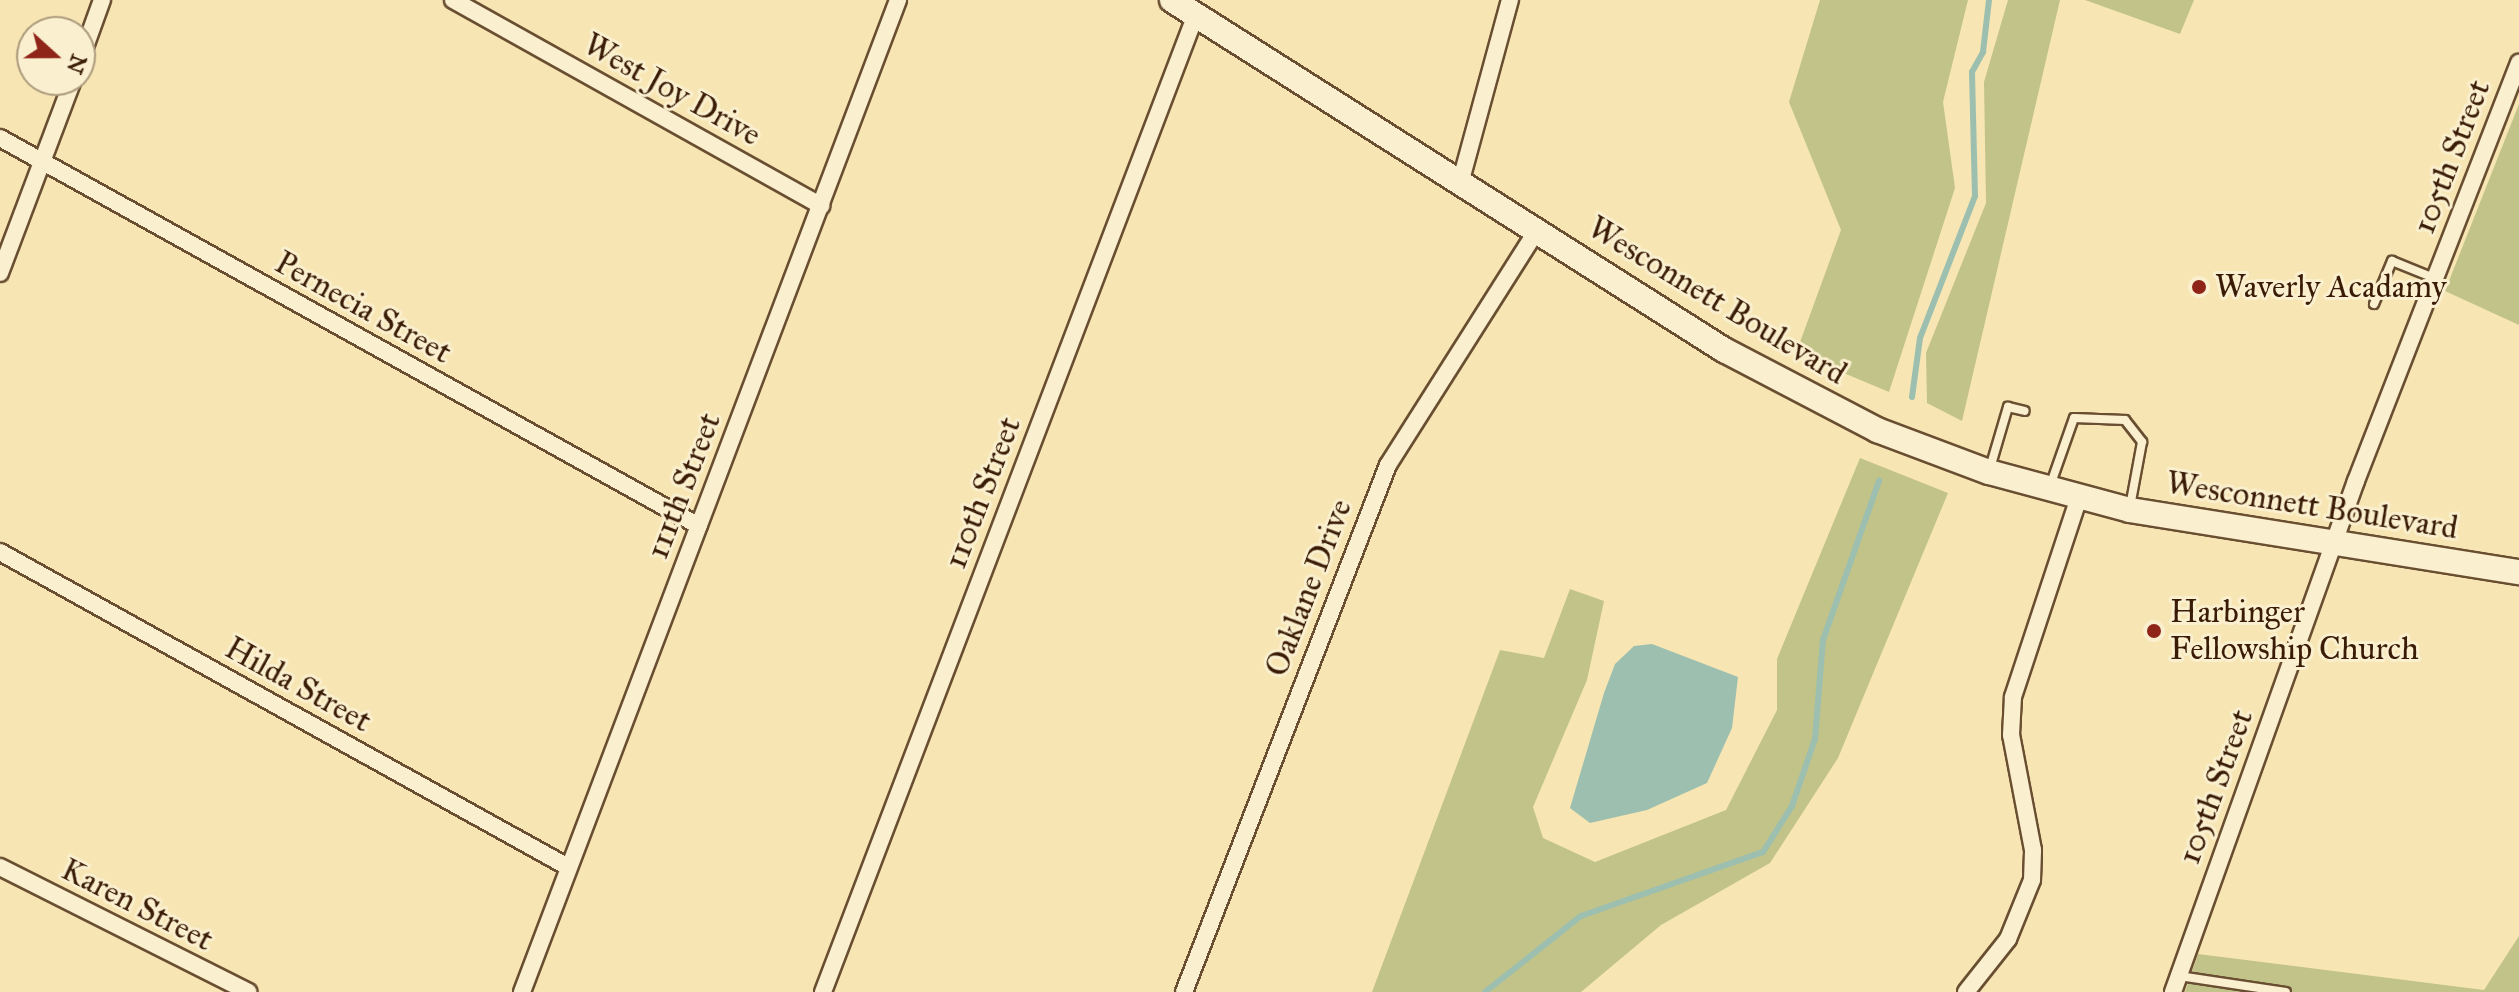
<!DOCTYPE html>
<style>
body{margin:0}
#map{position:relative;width:2519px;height:992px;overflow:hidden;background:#f7e6b3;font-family:"IM FELL Great Primer",serif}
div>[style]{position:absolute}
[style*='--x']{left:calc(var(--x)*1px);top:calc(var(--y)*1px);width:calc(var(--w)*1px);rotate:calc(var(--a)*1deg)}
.green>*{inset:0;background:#c2c389}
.water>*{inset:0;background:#9dbfaf}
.stream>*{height:6px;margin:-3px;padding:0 3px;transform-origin:3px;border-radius:3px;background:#9dbfaf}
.roads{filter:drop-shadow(2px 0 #694e31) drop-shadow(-2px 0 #694e31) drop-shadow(0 2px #694e31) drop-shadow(0 -2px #694e31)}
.lane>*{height:8px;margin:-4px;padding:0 4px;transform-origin:4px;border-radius:4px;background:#faefce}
.street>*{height:16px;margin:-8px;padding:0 8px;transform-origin:8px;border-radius:8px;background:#faefce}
.secondary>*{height:24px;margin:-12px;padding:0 12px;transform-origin:12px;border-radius:12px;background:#faefce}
.dots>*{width:22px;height:22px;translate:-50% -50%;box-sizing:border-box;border:4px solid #faefce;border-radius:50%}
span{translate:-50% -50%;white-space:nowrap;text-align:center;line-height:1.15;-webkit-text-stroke:6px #faefce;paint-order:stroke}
.street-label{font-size:32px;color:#3a1c06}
.poi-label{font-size:32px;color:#3a1c06}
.left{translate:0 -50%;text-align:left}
.north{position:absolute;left:16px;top:16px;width:80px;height:80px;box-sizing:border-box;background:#faefce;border:2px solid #ad9b7e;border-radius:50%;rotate:111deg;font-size:22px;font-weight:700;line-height:32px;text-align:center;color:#3a1c06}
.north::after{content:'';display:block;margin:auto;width:28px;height:36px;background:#8f2418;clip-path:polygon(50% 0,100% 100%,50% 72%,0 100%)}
</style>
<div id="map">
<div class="green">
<div style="clip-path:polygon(1820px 0,1968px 0,1943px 102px,1955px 188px,1889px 392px,1796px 353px,1841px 230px,1789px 102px)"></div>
<div style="clip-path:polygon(2008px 0,2060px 0,1962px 421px,1927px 403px,1926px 353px,1986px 203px,1984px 82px)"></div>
<div style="clip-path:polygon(2085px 0,2194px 0,2180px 34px)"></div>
<div style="clip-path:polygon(2519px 104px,2519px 325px,2445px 291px)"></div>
<div style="clip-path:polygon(1860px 458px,1948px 493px,1838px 758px,1770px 863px,1661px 925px,1581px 992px,1372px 992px,1500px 650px,1544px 658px,1570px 589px,1604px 601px,1587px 680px,1533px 807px,1543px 838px,1595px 862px,1726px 810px,1777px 710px,1777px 659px)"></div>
<div style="clip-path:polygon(2519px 936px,2519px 992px,2185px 992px,2198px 954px,2484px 990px)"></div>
</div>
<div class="water">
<div style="clip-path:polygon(1652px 644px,1738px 677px,1732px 728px,1707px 783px,1647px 810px,1590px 823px,1570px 808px,1604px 693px,1615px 664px,1634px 646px)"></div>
</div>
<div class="stream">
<div style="--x:1912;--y:397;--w:60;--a:-82.3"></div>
<div style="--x:1920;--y:338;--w:152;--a:-68.8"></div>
<div style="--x:1975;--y:196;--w:124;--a:-91.4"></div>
<div style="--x:1972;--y:72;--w:23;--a:-61"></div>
<div style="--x:1983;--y:52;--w:52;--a:-83.4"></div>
<div style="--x:1485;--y:992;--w:122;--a:-38.4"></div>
<div style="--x:1581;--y:916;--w:193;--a:-19.4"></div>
<div style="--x:1763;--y:852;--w:54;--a:-57.8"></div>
<div style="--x:1792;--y:806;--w:71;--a:-71.1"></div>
<div style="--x:1815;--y:739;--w:99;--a:-85.4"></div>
<div style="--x:1823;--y:640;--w:169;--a:-70.6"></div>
</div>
<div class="roads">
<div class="lane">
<div style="--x:2374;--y:304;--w:47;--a:-67.3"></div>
<div style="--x:2392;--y:261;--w:45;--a:22"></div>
<div style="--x:1990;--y:468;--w:64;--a:-73.6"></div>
<div style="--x:2008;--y:407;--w:17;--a:13"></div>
<div style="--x:2050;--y:486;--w:72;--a:-70.6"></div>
<div style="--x:2074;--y:418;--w:51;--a:2.2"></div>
<div style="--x:2125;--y:420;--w:28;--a:52"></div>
<div style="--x:2142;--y:442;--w:66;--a:100.5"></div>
<div style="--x:2179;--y:976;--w:108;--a:8.5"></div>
</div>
<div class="street">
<div style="--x:453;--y:0;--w:422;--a:29.2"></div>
<div style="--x:80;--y:61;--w:65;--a:-70.2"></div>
<div style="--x:0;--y:138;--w:799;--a:29.03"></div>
<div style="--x:1461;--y:180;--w:187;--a:-74.8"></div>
<div style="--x:0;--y:273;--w:206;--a:-69.3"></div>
<div style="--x:0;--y:552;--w:649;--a:29.01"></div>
<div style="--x:0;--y:867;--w:278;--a:26.7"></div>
<div style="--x:522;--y:992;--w:1061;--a:-69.24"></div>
<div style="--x:823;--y:992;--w:1047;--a:-69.12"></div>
<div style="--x:1184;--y:992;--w:565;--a:-68.84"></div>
<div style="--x:1388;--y:465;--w:280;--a:-57.6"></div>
<div style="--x:1966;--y:992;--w:68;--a:-51.6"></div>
<div style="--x:2008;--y:939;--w:64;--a:-67.9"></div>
<div style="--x:2032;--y:880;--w:30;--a:-88"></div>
<div style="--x:2033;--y:850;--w:117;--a:-100.8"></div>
<div style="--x:2011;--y:735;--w:38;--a:-87"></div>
<div style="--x:2013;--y:697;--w:210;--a:-71.7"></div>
<div style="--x:2173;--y:992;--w:543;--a:-70.3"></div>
<div style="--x:2356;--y:481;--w:449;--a:-68.7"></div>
</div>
<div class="secondary">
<div style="--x:1172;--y:0;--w:654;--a:32.38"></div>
<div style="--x:1724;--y:350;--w:173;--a:27.6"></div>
<div style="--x:1877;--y:430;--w:120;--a:20.6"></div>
<div style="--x:1989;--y:472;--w:146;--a:15.1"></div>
<div style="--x:2130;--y:510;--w:394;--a:9.1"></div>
</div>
</div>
<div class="dots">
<div style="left:2199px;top:287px;background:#8f2418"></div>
<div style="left:2154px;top:631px;background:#8f2418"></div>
</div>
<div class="street-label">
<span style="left:672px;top:90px;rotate:29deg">West Joy Drive</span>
<span style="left:2452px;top:157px;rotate:-69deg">105th Street</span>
<span style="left:1717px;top:301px;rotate:31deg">Wesconnett Boulevard</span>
<span style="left:363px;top:308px;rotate:29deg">Pernecia Street</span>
<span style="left:684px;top:486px;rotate:-69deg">111th Street</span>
<span style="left:983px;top:493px;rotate:-69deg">110th Street</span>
<span style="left:2312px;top:506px;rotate:9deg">Wesconnett Boulevard</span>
<span style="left:1309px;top:588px;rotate:-69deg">Oaklane Drive</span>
<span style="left:298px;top:685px;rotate:29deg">Hilda Street</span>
<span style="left:2216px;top:787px;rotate:-70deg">105th Street</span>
<span style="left:137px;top:905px;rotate:27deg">Karen Street</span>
</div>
<div class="poi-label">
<span class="left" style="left:2215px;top:287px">Waverly Acadamy</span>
<span class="left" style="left:2170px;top:631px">Harbinger<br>Fellowship Church</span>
</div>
<div class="north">N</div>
</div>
